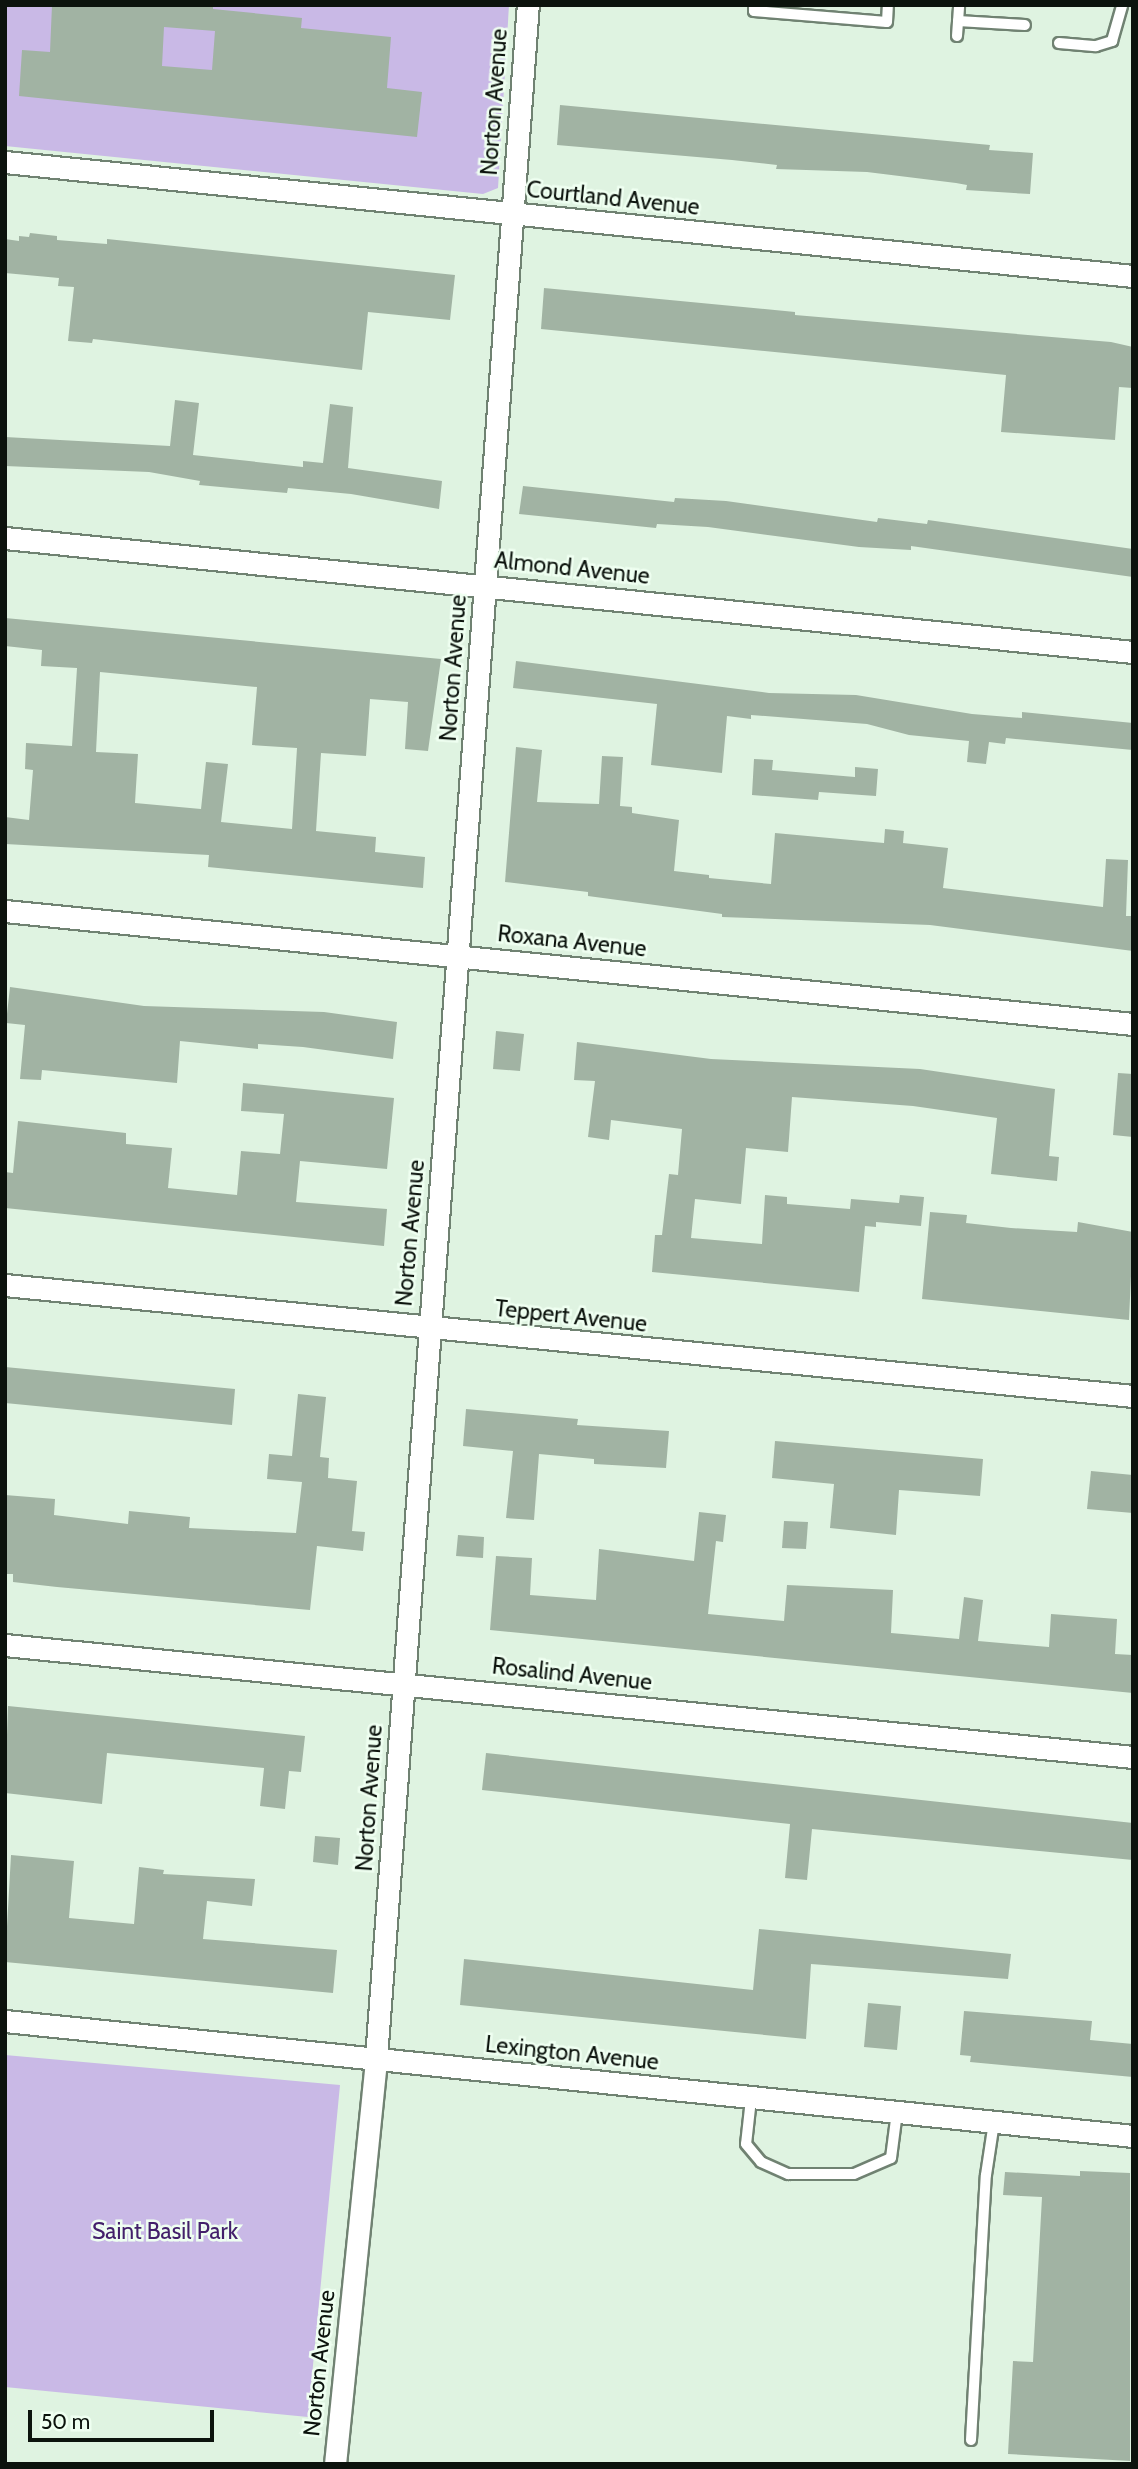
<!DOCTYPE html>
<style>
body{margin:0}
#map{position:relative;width:1138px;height:2469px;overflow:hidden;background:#dff3e1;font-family:Cabin,sans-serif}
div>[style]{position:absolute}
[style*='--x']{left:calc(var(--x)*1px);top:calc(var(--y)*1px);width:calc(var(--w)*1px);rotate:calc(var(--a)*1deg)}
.green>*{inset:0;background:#c9b9e6}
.building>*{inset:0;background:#a1b3a3}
.roads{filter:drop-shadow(2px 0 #708272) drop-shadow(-2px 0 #708272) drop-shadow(0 2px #708272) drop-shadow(0 -2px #708272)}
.lane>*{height:10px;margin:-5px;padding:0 5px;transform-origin:5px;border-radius:5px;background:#fff}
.street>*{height:21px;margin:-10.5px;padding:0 10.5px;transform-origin:10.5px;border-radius:10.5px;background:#fff}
span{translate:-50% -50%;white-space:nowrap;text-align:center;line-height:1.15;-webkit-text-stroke:5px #effff1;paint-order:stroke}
.street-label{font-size:23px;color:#0c130d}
.park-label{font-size:23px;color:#43206b}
.frame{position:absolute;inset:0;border:7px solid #0c130d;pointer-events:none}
.scale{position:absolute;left:28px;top:2410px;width:186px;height:32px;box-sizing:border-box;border:4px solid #0c130d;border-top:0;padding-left:9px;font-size:21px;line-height:24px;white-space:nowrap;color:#0c130d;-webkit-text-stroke:5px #effff1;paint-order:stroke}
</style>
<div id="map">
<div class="green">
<div style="clip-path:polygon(5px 5px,509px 5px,498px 188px,483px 194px,5px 146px)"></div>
<div style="clip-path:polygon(5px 2055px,340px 2085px,308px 2417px,5px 2387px)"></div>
</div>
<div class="building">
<div style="clip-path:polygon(evenodd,52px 5px,213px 5px,213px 9px,302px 18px,301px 28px,391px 37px,387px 88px,422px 92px,417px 137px,19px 96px,22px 50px,50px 52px,52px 5px,164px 27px,215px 31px,212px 70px,162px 66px,164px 27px)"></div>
<div style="clip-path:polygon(560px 105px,990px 145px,989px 150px,1033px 153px,1030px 194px,966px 190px,967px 185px,956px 183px,867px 172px,776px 169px,777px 165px,732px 160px,557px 145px)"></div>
<div style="clip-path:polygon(30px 233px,57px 236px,57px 240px,107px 244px,107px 239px,455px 275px,450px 320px,368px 312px,362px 370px,93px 339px,92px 343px,68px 341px,74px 287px,58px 286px,59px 278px,5px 273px,5px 239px,19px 241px,19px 236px,29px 237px)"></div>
<div style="clip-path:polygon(544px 288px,795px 312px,795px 315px,1111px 342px,1133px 347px,1133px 388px,1119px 387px,1115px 440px,1001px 432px,1006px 375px,541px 329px)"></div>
<div style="clip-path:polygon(175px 400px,199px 403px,193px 455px,303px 467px,303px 461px,323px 463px,330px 404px,353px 407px,348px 468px,442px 481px,439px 509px,351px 494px,288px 488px,287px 493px,199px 485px,200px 481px,149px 472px,5px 466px,5px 437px,170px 446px)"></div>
<div style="clip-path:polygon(523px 486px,674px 502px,675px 498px,726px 501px,877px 522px,878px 518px,927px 524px,928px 520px,1133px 549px,1133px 577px,911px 546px,911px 550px,859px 547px,708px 527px,657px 524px,656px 528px,519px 514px)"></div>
<div style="clip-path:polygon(evenodd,5px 618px,441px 659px,428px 751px,405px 749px,408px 702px,370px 699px,366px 756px,321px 753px,316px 831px,376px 837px,375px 852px,425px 857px,423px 888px,208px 867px,209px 855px,5px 844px,5px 817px,29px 820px,33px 770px,25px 769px,26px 743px,72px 746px,77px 668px,41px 666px,42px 650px,5px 646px,5px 618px,100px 672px,257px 687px,252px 745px,297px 748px,292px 829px,221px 822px,228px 764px,206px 762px,201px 809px,135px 803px,138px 754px,96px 752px,100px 672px)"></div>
<div style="clip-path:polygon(516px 661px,769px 693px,856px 695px,972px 714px,1022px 718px,1022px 712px,1133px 723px,1133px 750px,1006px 738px,1005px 744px,989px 742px,986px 764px,967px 762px,969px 741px,909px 735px,867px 724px,751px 715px,751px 719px,727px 716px,722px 773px,651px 765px,657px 704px,513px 688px)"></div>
<div style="clip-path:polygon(516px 747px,542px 750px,537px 802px,599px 804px,602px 756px,623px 757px,620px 806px,632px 807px,632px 813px,679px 820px,674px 871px,709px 875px,709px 878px,771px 884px,775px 833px,884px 843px,885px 829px,904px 831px,903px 843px,948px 848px,943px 888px,1103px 907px,1106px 859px,1128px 860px,1126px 916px,1133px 916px,1133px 951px,930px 925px,722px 917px,722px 914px,588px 896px,588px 892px,505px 882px)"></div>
<div style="clip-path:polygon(754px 759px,773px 760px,772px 770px,855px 777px,855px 767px,878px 769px,876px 796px,819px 792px,818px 800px,752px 795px)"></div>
<div style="clip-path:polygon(10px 987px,144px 1006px,324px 1012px,397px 1022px,393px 1059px,303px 1047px,258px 1044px,258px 1049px,180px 1041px,177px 1083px,42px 1070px,41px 1080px,20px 1079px,25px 1025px,6px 1023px)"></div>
<div style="clip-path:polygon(496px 1031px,524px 1034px,520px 1071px,493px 1069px)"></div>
<div style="clip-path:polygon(577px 1042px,711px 1059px,920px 1069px,1055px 1089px,1049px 1156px,1059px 1157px,1057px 1181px,991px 1174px,997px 1118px,913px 1106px,792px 1097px,788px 1152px,746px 1148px,741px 1204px,695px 1199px,691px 1238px,762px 1244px,765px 1195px,787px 1197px,787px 1204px,850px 1209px,851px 1199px,899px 1203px,900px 1195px,924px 1197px,921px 1226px,876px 1222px,876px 1227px,865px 1226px,859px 1292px,652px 1272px,655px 1235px,662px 1235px,669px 1174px,678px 1175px,682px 1129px,611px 1120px,609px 1140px,588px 1137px,595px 1081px,574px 1080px)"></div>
<div style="clip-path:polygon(1118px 1073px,1133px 1074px,1133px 1137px,1113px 1135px)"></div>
<div style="clip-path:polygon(243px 1083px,394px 1098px,387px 1169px,300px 1161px,296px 1202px,387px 1209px,384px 1246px,5px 1208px,5px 1172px,13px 1173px,18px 1121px,126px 1133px,126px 1144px,172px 1148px,168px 1188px,237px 1195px,241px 1151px,280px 1154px,284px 1114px,241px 1111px)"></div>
<div style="clip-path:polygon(930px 1212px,967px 1215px,966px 1223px,1011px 1228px,1077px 1232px,1078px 1222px,1133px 1232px,1129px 1320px,922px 1299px)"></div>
<div style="clip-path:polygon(5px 1367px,235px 1389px,232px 1425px,5px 1403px)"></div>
<div style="clip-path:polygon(298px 1394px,326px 1397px,320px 1457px,329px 1458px,328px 1478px,357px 1481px,352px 1531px,365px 1532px,363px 1551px,317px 1546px,310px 1610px,57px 1587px,13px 1582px,13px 1574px,5px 1574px,5px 1495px,55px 1499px,54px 1515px,128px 1524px,129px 1511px,190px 1517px,189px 1528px,296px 1533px,302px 1482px,267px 1479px,269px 1454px,292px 1456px)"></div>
<div style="clip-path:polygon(466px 1409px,578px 1419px,577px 1425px,669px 1431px,666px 1468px,594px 1464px,594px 1459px,539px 1454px,534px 1520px,506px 1518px,513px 1451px,463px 1446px)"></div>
<div style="clip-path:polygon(775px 1441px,983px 1459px,980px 1496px,899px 1490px,896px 1535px,830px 1528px,834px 1484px,772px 1478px)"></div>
<div style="clip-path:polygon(1091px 1471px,1133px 1475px,1133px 1513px,1087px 1509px)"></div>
<div style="clip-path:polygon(699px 1512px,726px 1515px,723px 1542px,716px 1541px,708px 1614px,784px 1621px,787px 1585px,893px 1590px,891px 1633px,959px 1639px,964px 1597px,983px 1600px,978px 1641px,1049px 1647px,1051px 1614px,1117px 1619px,1115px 1654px,1133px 1655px,1133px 1693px,490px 1630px,496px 1556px,532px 1558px,530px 1595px,596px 1600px,599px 1549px,694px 1561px)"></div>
<div style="clip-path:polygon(784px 1521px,808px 1522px,806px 1549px,782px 1548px)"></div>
<div style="clip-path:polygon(458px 1535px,484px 1537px,483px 1558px,456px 1556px)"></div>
<div style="clip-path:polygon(8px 1706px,305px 1736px,301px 1772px,289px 1771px,285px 1809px,260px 1806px,264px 1768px,107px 1753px,102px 1804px,5px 1793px)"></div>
<div style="clip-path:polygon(486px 1753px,1133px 1823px,1133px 1860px,812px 1829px,807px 1880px,785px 1878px,790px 1824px,482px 1790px)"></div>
<div style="clip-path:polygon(315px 1836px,340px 1838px,338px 1865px,313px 1862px)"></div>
<div style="clip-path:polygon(11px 1855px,74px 1861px,69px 1918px,134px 1924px,139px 1867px,164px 1870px,163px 1874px,255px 1879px,252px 1906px,207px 1901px,203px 1939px,337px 1950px,333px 1993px,5px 1962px)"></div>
<div style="clip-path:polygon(759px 1929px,1011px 1954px,1008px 1979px,811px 1964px,806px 2039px,460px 2005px,464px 1959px,753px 1990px)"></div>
<div style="clip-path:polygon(868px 2003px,901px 2006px,897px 2050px,864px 2047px)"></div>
<div style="clip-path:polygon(964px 2011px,1092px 2021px,1090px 2040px,1133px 2044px,1133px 2077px,970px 2062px,971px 2056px,960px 2055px)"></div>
<div style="clip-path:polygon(1080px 2171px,1130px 2173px,1130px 2461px,1008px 2454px,1013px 2361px,1033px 2362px,1042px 2197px,1003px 2195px,1005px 2172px,1080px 2176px)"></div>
</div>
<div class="roads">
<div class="lane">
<div style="--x:754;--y:5;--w:6;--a:90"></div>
<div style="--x:754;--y:11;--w:133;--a:4.7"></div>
<div style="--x:887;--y:22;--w:17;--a:-87"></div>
<div style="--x:958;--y:21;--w:67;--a:3.4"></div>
<div style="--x:957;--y:36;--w:31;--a:-86"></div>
<div style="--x:1059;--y:43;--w:37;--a:5"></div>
<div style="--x:1096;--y:46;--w:17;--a:-17"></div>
<div style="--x:1112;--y:41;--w:37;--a:-74"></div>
<div style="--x:751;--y:2099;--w:45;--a:96.3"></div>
<div style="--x:746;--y:2144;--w:23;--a:50"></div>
<div style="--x:761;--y:2162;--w:30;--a:24"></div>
<div style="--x:788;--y:2174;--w:66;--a:0"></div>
<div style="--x:854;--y:2174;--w:40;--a:-23.4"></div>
<div style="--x:891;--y:2158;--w:46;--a:-82.6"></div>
<div style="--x:971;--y:2440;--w:265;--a:-86.8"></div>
<div style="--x:986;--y:2175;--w:54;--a:-81.4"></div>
</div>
<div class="street">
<div style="--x:5;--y:162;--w:1134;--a:5.77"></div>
<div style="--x:5;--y:538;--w:1134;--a:5.77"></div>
<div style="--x:5;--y:911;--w:1134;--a:5.72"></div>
<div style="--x:5;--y:1285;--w:1133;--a:5.62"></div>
<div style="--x:5;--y:1645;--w:1134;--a:5.67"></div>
<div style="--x:5;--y:2021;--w:1134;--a:5.82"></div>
<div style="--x:335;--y:2464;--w:408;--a:-84.2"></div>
<div style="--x:376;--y:2058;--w:2059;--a:-85.77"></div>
</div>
</div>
<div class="street-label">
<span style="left:494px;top:102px;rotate:-86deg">Norton Avenue</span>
<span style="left:613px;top:198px;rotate:6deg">Courtland Avenue</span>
<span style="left:572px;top:568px;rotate:6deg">Almond Avenue</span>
<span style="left:453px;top:668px;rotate:-86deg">Norton Avenue</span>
<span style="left:572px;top:941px;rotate:6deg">Roxana Avenue</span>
<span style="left:410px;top:1233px;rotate:-85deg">Norton Avenue</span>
<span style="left:571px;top:1316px;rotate:6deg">Teppert Avenue</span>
<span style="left:572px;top:1674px;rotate:6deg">Rosalind Avenue</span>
<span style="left:369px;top:1798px;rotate:-86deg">Norton Avenue</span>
<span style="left:572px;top:2053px;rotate:6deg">Lexington Avenue</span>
<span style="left:319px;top:2363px;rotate:-84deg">Norton Avenue</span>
</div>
<div class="park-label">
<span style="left:165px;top:2231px">Saint Basil Park</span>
</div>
<div class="frame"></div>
<div class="scale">50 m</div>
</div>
